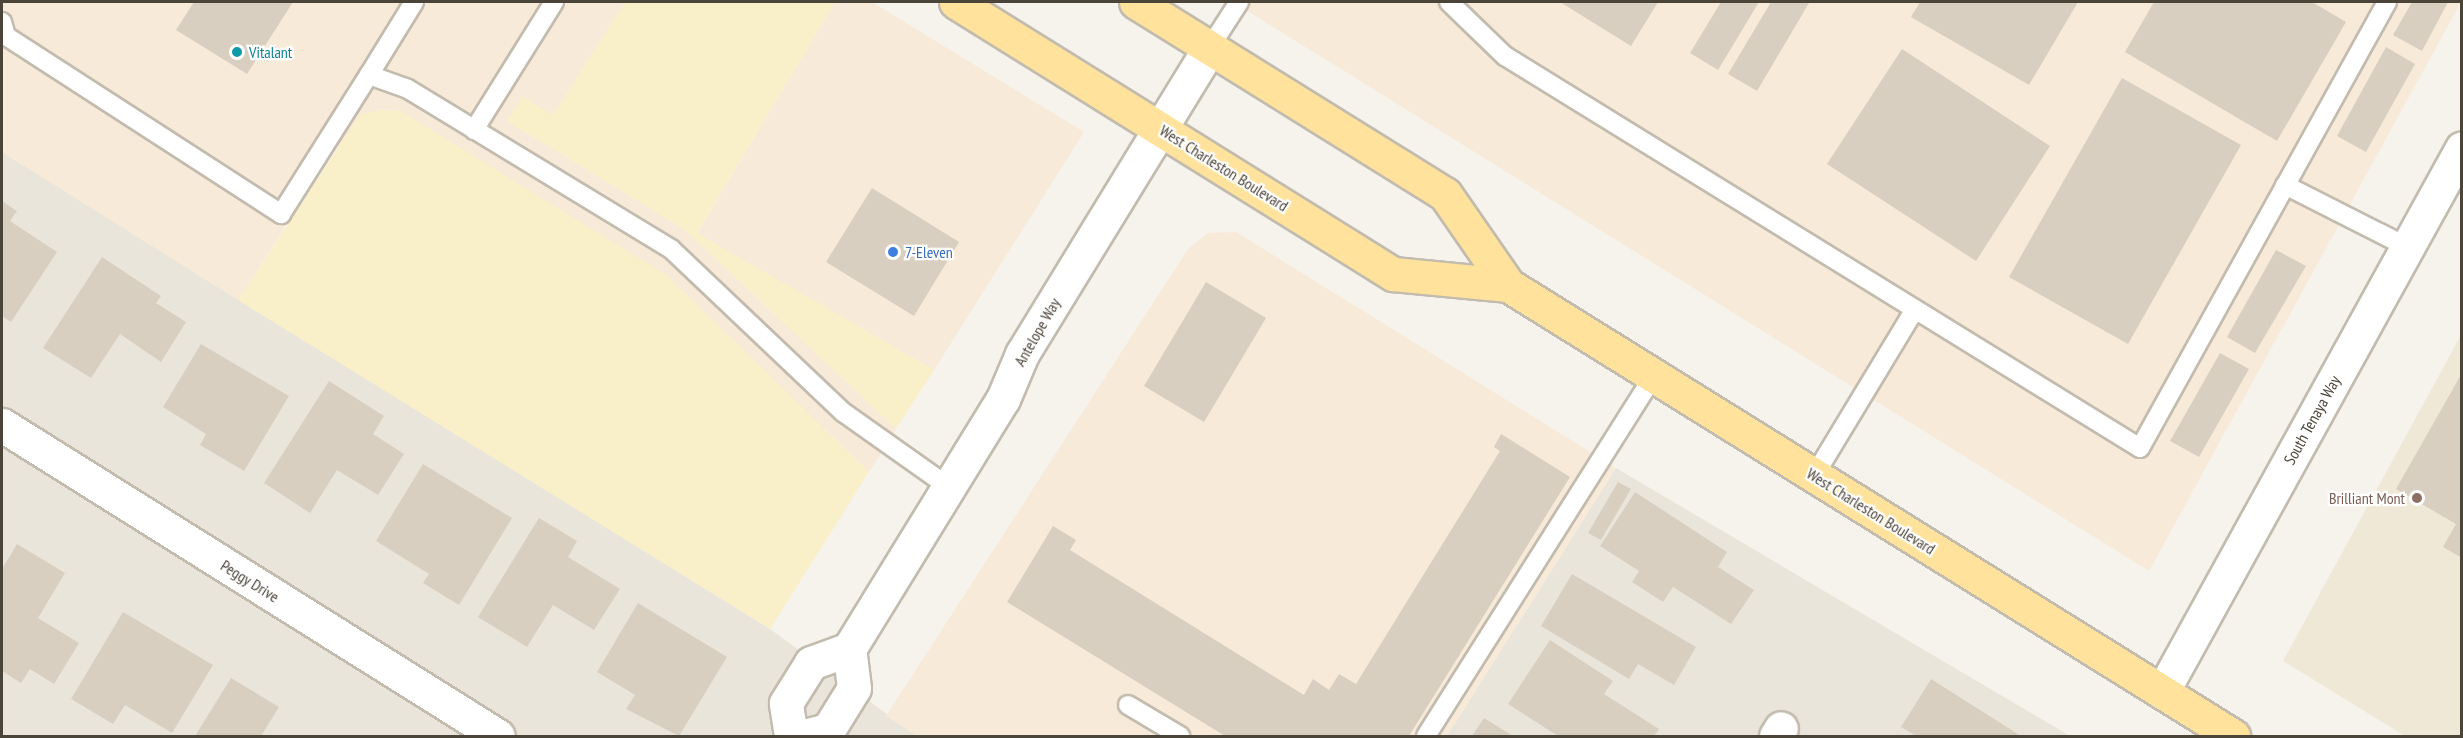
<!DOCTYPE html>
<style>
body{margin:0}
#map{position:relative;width:2463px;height:738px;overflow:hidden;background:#f6f3ec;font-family:"PT Sans Narrow",sans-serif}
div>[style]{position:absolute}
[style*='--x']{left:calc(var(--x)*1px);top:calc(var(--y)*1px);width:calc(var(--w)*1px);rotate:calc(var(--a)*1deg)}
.residential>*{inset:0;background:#eae5da}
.commercial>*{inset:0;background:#f7ead8}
.education>*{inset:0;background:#efe8d6}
.sand>*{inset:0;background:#f9efc9}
.building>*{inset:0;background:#d8cfc1}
.roads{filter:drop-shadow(2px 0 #c2bbae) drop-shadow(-2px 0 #c2bbae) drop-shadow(0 2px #c2bbae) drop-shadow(0 -2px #c2bbae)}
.service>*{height:18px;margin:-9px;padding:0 9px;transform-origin:9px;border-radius:9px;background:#fff}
.minor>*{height:33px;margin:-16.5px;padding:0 16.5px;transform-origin:16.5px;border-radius:16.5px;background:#fff}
.tertiary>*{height:33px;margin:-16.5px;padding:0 16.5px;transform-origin:16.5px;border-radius:16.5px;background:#fff}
.primary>*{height:33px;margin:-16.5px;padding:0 16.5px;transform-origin:16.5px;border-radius:16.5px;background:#ffe39c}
.dots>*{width:16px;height:16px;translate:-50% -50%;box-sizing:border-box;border:3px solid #fff;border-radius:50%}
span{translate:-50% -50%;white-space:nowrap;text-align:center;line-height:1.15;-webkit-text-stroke:4.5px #fff;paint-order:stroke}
.culture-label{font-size:16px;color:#0d838f}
.left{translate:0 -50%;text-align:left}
.street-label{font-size:16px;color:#4b4439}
.shop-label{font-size:16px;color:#366cbe}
.education-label{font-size:16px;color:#785e54}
.right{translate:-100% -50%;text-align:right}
.frame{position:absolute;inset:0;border:3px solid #4b4439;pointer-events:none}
</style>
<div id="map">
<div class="residential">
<div style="clip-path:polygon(2px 152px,770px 629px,917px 736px,2px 736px)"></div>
<div style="clip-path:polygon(1616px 468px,2070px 736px,1447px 736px)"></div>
</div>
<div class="commercial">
<div style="clip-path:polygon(2px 2px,625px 2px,553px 115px,507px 121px,685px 230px,896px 429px,869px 472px,666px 275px,338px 145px,238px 300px,2px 152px)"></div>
<div style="clip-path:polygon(835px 2px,872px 2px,1084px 132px,934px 370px,697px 234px)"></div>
<div style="clip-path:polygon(1233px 2px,2461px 2px,2149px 571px)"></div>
<div style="clip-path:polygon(1236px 232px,1616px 468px,1447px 736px,917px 736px,886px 716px,1188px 249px,1208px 233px)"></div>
</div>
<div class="education">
<div style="clip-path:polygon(2461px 335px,2461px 736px,2405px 736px,2283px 661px)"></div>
</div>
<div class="sand">
<div style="clip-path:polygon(625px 2px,835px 2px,697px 233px,934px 370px,896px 429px,685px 230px,507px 121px,522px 96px,553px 115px)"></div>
<div style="clip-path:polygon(379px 110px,401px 111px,666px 275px,869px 472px,770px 629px,238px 300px,359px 116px)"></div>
</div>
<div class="building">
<div style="clip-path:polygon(194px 2px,293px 2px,247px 74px,176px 30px)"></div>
<div style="clip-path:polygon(1560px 2px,1658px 2px,1631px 46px)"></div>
<div style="clip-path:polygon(1721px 2px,1759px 2px,1718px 70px,1690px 53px)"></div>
<div style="clip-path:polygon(1771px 2px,1809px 3px,1757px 91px,1728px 74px)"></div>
<div style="clip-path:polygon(1920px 2px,2078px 2px,2029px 85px,1911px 17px)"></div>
<div style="clip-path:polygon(2154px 2px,2312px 2px,2346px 22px,2277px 141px,2125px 52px)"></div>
<div style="clip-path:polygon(2412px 2px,2448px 2px,2422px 51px,2393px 35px)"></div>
<div style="clip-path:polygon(2386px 47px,2415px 64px,2366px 152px,2337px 136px)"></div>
<div style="clip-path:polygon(1902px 49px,2050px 146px,1976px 261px,1827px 164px)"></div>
<div style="clip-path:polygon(2122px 78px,2241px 145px,2128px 344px,2009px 277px)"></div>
<div style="clip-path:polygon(872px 188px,959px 242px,914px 316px,826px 262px)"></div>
<div style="clip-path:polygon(2px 201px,17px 211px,10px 221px,57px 252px,11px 322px,2px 316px)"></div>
<div style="clip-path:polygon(2276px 250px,2306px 266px,2255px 353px,2227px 337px)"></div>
<div style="clip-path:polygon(102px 257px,161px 296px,156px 303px,186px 322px,161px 362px,120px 334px,91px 378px,43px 348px)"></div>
<div style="clip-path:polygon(1206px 282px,1266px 318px,1204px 422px,1144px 386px)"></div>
<div style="clip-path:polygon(201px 344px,289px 396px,244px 471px,200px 445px,206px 434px,163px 407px)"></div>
<div style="clip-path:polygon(2220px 353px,2249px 369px,2199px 457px,2170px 441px)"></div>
<div style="clip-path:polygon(2462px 373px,2462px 558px,2443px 547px,2456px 524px,2396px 489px)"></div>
<div style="clip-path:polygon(329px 381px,384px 416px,373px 434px,404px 454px,378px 495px,337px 470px,310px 513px,264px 483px)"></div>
<div style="clip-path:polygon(1501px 434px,1570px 477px,1409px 736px,1225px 736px,1007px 602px,1053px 526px,1076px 540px,1070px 550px,1304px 695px,1313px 679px,1329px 690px,1339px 674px,1356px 684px,1500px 451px,1494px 447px)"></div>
<div style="clip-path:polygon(423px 464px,512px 518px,459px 605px,423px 583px,429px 574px,376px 541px)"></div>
<div style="clip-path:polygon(1618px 482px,1631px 489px,1601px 540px,1588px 533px)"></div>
<div style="clip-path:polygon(1635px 492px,1727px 552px,1718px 567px,1754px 590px,1731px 624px,1673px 587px,1663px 602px,1632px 582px,1639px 571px,1600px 546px)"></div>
<div style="clip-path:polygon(539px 518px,577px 541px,568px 557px,620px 589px,594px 630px,553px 605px,527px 647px,478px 617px)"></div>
<div style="clip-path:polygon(17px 544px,65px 573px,38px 618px,79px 643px,54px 684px,30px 669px,21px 683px,2px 671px,2px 569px)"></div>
<div style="clip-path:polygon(1572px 574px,1696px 647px,1674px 685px,1638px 664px,1629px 679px,1541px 626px)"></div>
<div style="clip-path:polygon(638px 603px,727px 657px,679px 736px,626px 709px,635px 695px,597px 672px)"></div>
<div style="clip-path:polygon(123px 612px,213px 665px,172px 733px,125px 705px,113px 724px,71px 699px)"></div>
<div style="clip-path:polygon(1550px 640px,1613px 681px,1604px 694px,1659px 729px,1654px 736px,1558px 736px,1508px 704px)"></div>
<div style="clip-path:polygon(231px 678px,279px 707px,261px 736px,195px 736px)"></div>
<div style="clip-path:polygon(1931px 679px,2021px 736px,1916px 736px,1901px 727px)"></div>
<div style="clip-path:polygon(1484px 718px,1513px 736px,1472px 736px)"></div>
</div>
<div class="roads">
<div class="service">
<div style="--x:1449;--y:2;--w:78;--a:44"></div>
<div style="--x:1505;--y:56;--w:746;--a:31.69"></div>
<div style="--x:2140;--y:448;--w:510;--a:-61.02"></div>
<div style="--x:2;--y:22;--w:15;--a:74"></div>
<div style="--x:6;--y:36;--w:328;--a:32.9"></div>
<div style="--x:281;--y:214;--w:165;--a:-57.7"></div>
<div style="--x:369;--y:75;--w:41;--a:19.7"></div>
<div style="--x:408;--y:89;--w:308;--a:31.3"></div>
<div style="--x:671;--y:249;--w:237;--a:43.5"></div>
<div style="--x:843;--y:412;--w:130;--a:35.3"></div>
<div style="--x:1210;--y:47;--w:54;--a:-57.2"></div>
<div style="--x:369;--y:75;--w:86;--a:-58.3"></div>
<div style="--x:474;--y:130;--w:151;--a:-58"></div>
<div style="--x:2285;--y:185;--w:137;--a:26.9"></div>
<div style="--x:1814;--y:476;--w:195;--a:-58.8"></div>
<div style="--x:1128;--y:705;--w:61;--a:30.8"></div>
<div style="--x:1426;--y:736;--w:426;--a:-57.7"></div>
</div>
<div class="minor">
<div style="--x:2;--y:425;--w:585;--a:32.09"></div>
<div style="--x:1776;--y:736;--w:9;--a:-58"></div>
</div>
<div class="tertiary">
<div style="--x:2162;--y:692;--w:621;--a:-61.12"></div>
<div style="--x:791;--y:736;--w:33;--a:-99"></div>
<div style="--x:786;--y:703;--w:47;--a:-58"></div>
<div style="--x:811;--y:663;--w:40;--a:-20.2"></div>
<div style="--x:805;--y:736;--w:24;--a:-15"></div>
<div style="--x:828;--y:730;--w:49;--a:-58.2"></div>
<div style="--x:854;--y:688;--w:39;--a:-97"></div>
<div style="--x:849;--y:649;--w:294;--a:-58.4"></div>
<div style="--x:1003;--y:399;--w:49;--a:-67.1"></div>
<div style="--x:1022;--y:354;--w:360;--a:-58.5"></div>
</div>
<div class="primary">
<div style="--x:956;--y:2;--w:515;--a:31.9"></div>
<div style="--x:1393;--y:274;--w:116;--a:5.5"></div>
<div style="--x:1136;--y:2;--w:364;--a:31.9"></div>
<div style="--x:1445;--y:194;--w:111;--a:55.3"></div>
<div style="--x:1508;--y:285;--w:854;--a:31.88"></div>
</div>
</div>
<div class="dots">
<div style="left:237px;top:52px;background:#0f9aa8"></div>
<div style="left:893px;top:252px;background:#3f7fe0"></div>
<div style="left:2417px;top:498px;background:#8d6e63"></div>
</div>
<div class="culture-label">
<span class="left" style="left:249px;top:52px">Vitalant</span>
</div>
<div class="street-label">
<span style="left:1224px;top:168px;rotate:32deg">West Charleston Boulevard</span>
<span style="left:1037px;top:332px;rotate:-60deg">Antelope Way</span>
<span style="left:2312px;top:420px;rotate:-61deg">South Tenaya Way</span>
<span style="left:1871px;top:511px;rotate:32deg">West Charleston Boulevard</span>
<span style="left:250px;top:581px;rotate:32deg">Peggy Drive</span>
</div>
<div class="shop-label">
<span class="left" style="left:905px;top:252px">7-Eleven</span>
</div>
<div class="education-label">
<span class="right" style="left:2405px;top:498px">Brilliant Mont</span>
</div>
<div class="frame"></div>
</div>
